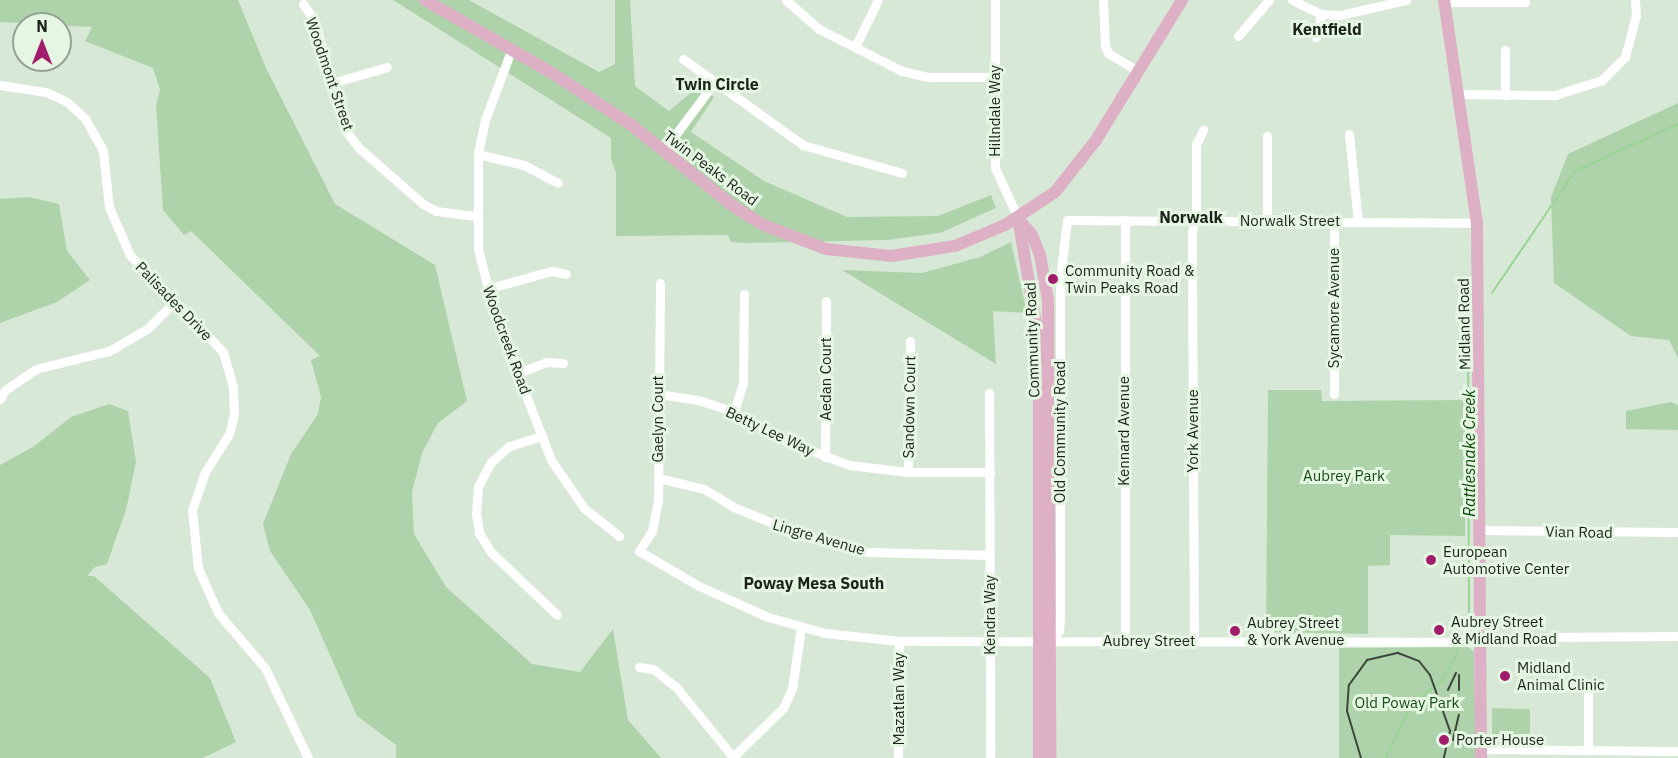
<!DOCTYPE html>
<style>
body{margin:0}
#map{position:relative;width:1678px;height:758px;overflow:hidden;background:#d7e8d6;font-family:"IBM Plex Sans",sans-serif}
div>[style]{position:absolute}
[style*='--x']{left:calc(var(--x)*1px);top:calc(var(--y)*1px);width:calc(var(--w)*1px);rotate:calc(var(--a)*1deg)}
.green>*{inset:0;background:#aed3aa}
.stream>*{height:2px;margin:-1px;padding:0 1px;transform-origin:1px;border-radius:1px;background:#9bd595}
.minor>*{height:9px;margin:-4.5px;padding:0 4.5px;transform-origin:4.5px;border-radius:4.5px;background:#fff}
.major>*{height:12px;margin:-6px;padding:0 6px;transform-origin:6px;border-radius:6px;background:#ddb0c6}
.rail>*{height:2px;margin:-1px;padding:0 1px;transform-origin:1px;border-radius:1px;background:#3e463d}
.dots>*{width:16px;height:16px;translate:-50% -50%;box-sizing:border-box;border:3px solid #e5f6e3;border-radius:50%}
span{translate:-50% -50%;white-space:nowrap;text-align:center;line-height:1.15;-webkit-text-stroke:6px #e5f6e3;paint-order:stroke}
.street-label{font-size:15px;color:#1c221b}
.poi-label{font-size:15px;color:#1c221b}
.left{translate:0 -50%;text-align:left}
.park-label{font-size:15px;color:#144d11}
.neighbourhood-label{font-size:16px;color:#1c221b;font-weight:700}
.water-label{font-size:16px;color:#0c4809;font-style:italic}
.north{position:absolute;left:12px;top:12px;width:60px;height:60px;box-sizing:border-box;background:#e5f6e3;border:2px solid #95a193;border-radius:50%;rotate:0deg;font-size:16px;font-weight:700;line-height:24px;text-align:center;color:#1c221b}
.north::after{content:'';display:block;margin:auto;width:21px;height:27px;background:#a11d6c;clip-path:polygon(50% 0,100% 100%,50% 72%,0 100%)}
</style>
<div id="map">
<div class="green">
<div style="clip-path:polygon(0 0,238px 0,266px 68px,335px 204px,435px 265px,467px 401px,438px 423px,422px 453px,412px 492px,414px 534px,446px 587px,532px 664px,580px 672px,613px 629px,628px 720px,661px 758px,396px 758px,396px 745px,357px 716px,310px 610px,270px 551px,263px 524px,291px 454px,318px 414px,321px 397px,311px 360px,320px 356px,191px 231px,184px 235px,163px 210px,156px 106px,160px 89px,153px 68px,85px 41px,92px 27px,0 22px)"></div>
<div style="clip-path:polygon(393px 0,469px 0,599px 72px,615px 64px,615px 0,630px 0,635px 86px,669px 111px,699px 86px,714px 97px,691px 132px,764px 181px,847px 217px,938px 216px,991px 195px,996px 208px,940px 233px,887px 240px,746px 243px,731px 242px,728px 235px,616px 236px,616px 173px,611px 159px,611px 138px)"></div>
<div style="clip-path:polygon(1678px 103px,1678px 358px,1669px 340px,1631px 336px,1554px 283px,1551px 197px,1568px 154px)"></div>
<div style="clip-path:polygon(29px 197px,59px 204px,67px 251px,90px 280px,57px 302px,0 323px,0 199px)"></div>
<div style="clip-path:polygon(1011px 242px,1027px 313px,993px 311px,996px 364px,842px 270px,922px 273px,980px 257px)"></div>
<div style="clip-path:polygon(1268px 390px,1321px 390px,1322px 401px,1465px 400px,1465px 536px,1390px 535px,1390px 565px,1368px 566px,1368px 634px,1266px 632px)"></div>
<div style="clip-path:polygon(1671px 402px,1678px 405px,1678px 430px,1626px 429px,1626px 411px)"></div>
<div style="clip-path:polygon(109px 404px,128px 411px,136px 462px,126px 510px,107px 564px,95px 567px,87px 576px,94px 576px,210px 678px,236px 742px,203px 758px,0 758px,0 465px,33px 447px,71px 417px)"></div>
<div style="clip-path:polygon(1468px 647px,1474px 652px,1476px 758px,1339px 758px,1339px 648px)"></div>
<div style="clip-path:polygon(1492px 708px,1530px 709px,1530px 741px,1492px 739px)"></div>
</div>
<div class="stream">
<div style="--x:1492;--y:293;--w:148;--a:-55.8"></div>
<div style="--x:1575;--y:171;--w:113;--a:-24.5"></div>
<div style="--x:1466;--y:634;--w:12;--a:-76"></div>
<div style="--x:1469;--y:622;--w:278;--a:-90.2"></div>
<div style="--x:1386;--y:758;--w:59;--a:-64.7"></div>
<div style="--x:1411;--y:705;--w:41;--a:-38"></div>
<div style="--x:1443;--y:680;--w:33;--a:-63"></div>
</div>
<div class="minor">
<div style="--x:786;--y:0;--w:44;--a:41.3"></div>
<div style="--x:819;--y:29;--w:93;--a:26.8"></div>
<div style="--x:902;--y:71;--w:28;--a:13"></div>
<div style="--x:929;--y:77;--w:65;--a:0"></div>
<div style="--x:995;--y:0;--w:168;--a:90"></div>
<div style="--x:995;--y:168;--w:55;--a:65.3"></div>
<div style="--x:1103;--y:0;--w:46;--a:87.5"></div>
<div style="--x:1105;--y:46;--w:8;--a:67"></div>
<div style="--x:1108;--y:53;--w:35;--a:31"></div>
<div style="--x:1292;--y:0;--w:32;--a:26"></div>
<div style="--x:1321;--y:14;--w:19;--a:3"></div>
<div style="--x:1340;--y:15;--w:68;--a:-12.8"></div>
<div style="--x:1444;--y:2;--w:81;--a:0"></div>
<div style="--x:303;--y:4;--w:19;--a:55"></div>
<div style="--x:314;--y:20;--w:114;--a:74.3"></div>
<div style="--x:345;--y:130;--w:23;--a:52"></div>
<div style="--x:359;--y:148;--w:85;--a:41.2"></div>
<div style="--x:423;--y:204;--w:15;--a:28"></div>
<div style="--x:436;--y:211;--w:40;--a:7.1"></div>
<div style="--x:1238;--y:36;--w:48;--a:-49.3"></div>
<div style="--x:1316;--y:37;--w:24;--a:-78"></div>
<div style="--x:855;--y:47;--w:52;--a:-63.9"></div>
<div style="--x:512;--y:48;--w:77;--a:110.6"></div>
<div style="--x:485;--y:120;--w:35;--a:102"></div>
<div style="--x:478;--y:154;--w:95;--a:90"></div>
<div style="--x:478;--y:249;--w:69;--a:75.8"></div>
<div style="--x:495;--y:316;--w:155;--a:68.7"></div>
<div style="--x:551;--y:460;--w:58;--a:55.5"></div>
<div style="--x:584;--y:508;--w:45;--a:38.7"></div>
<div style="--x:1505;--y:50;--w:45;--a:90"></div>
<div style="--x:683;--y:59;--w:148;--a:35.6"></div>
<div style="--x:803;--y:145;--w:103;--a:15.8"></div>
<div style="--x:332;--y:83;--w:57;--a:-16.2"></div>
<div style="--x:0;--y:85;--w:47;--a:8.7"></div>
<div style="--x:46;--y:92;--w:23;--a:25"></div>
<div style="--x:67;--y:102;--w:24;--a:42"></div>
<div style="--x:85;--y:118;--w:38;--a:61"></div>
<div style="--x:103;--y:151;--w:56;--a:83.9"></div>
<div style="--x:109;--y:207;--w:52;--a:66.4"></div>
<div style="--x:130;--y:255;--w:134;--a:46.2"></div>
<div style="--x:223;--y:352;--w:36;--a:74"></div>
<div style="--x:233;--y:387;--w:27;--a:88"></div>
<div style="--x:234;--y:414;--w:21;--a:104"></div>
<div style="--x:229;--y:434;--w:45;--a:122.3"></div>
<div style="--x:205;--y:472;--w:40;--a:108.9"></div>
<div style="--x:192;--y:510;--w:58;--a:84.1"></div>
<div style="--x:198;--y:568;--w:49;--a:66"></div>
<div style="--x:218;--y:613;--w:72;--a:49.5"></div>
<div style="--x:265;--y:668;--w:100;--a:64.5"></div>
<div style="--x:1456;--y:94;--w:99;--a:0.6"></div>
<div style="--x:1555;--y:95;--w:49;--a:-17.7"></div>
<div style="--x:1602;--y:80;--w:33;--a:-45"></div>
<div style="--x:1625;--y:57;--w:43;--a:-75.3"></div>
<div style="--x:1636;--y:15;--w:15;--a:-94"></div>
<div style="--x:1349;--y:134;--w:88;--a:84.2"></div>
<div style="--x:664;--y:150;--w:84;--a:-53.3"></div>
<div style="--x:478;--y:154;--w:47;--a:13.4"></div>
<div style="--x:524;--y:165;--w:38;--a:28"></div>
<div style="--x:1125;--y:220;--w:421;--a:90"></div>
<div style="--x:1267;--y:221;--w:85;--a:-90"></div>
<div style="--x:1334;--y:222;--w:172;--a:90"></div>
<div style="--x:660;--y:283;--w:217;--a:90.5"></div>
<div style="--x:658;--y:500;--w:32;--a:101"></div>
<div style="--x:652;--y:531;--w:24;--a:123"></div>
<div style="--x:639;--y:551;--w:69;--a:30.3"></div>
<div style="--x:699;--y:586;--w:76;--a:24.2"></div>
<div style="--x:768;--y:617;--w:59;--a:15.7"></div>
<div style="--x:825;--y:633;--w:74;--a:6.2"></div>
<div style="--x:899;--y:641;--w:622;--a:0.09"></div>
<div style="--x:1521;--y:642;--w:24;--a:-12"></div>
<div style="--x:1544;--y:637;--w:134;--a:-0.4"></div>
<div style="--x:487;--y:289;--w:66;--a:-15.7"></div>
<div style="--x:551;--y:271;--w:15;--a:11"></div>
<div style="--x:518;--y:373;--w:31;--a:-21"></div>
<div style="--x:547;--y:362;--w:16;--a:4"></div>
<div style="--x:989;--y:393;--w:365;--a:89.8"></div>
<div style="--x:658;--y:394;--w:40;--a:8.5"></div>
<div style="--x:698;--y:400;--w:38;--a:18"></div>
<div style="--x:734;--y:412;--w:60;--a:29.1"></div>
<div style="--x:786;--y:441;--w:67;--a:20.9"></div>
<div style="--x:849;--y:465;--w:59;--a:6.8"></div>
<div style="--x:908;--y:472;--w:82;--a:0"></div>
<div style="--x:0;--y:399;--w:10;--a:-61"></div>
<div style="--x:5;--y:390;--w:37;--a:-34"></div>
<div style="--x:36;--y:369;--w:75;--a:-13.9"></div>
<div style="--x:109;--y:351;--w:44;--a:-30.1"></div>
<div style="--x:147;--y:329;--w:38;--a:-45"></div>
<div style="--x:734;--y:412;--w:30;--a:-73"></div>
<div style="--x:743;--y:383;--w:89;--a:-89.4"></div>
<div style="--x:542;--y:436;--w:34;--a:163"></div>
<div style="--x:509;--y:446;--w:24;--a:138"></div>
<div style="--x:491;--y:462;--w:27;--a:118"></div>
<div style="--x:478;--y:486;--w:27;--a:94"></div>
<div style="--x:476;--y:513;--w:20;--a:81"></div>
<div style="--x:479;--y:533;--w:22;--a:58"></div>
<div style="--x:491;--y:552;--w:91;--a:43.7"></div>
<div style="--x:825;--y:457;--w:156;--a:-89.6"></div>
<div style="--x:908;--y:472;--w:131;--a:-89.1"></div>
<div style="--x:658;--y:478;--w:47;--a:13.4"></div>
<div style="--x:704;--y:489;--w:37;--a:31"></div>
<div style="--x:736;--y:508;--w:76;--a:22.5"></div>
<div style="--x:806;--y:537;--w:63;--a:13.8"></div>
<div style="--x:867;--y:552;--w:123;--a:1.4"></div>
<div style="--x:1481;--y:530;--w:197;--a:0.6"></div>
<div style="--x:1049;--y:641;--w:14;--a:-45"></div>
<div style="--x:1059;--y:631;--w:13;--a:-86"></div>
<div style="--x:1060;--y:618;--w:340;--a:-90"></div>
<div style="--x:1060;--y:278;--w:58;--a:-83.1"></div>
<div style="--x:1067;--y:220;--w:410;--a:0.4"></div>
<div style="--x:1194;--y:641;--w:409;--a:-90.3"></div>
<div style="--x:1192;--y:232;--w:20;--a:-79"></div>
<div style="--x:1196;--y:212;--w:68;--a:-90"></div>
<div style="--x:1196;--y:144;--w:16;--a:-63"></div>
<div style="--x:639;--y:667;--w:14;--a:8"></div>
<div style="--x:653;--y:669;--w:29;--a:38"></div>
<div style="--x:676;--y:687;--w:92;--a:50.8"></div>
<div style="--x:1481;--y:749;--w:197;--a:0.6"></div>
<div style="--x:1588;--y:749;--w:62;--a:-90"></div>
<div style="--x:733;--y:757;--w:70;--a:-44.4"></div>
<div style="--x:783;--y:708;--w:21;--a:-65"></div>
<div style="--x:792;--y:689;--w:63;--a:-81.7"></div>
<div style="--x:898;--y:758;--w:117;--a:-89.5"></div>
</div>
<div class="major">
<div style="--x:425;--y:0;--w:146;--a:29.9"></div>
<div style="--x:552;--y:73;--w:93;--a:33.2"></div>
<div style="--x:630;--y:124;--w:132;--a:38.5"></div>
<div style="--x:733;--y:206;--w:36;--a:32"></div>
<div style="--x:764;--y:225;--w:66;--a:21.2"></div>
<div style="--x:826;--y:249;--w:65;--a:6.1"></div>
<div style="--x:891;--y:256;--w:65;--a:-8.9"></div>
<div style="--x:955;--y:246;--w:54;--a:-22.8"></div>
<div style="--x:1005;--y:225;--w:60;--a:-33.4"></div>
<div style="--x:1055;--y:192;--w:66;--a:-51.7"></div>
<div style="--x:1096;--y:140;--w:164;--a:-58.4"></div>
<div style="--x:1444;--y:0;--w:225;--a:81.6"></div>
<div style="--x:1477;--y:223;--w:535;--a:89.57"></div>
<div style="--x:1018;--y:218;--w:22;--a:51"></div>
<div style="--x:1032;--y:235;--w:22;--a:68"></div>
<div style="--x:1040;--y:255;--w:46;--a:79.9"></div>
<div style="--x:1048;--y:300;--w:458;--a:89.7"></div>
<div style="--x:1018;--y:218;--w:125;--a:80.3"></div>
<div style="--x:1039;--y:341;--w:417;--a:90"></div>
</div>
<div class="rail">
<div style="--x:1448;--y:690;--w:19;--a:-65"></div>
<div style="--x:1459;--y:690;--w:15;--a:-90"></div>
<div style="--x:1453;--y:740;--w:26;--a:-77"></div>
<div style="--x:1361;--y:758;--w:49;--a:-106.6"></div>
<div style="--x:1347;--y:711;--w:26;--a:-86"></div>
<div style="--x:1349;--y:685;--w:31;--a:-54"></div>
<div style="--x:1367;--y:660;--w:32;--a:-13"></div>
<div style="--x:1398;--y:653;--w:22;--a:21"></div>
<div style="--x:1419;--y:661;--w:18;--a:52"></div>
<div style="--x:1430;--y:675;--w:59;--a:70.3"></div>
<div style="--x:1450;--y:731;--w:28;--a:103"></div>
</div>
<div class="dots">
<div style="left:1053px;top:279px;background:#a11d6c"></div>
<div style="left:1431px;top:560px;background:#a11d6c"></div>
<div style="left:1439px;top:630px;background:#a11d6c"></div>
<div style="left:1235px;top:631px;background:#a11d6c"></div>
<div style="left:1505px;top:676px;background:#a11d6c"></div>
<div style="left:1444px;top:740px;background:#a11d6c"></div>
</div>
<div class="street-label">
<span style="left:330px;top:74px;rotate:71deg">Woodmont Street</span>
<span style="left:995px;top:111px;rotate:-90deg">Hillndale Way</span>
<span style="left:711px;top:168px;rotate:37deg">Twin Peaks Road</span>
<span style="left:1290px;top:221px">Norwalk Street</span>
<span style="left:174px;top:301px;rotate:46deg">Palisades Drive</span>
<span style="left:1334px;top:308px;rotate:-90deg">Sycamore Avenue</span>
<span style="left:1464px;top:324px;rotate:-91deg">Midland Road</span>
<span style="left:507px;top:340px;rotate:70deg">Woodcreek Road</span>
<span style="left:1032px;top:340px;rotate:-92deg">Community Road</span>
<span style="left:826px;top:379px;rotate:-90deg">Aedan Court</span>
<span style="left:909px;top:407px;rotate:-89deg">Sandown Court</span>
<span style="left:658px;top:419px;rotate:-90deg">Gaelyn Court</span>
<span style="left:770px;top:431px;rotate:25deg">Betty Lee Way</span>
<span style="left:1124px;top:431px;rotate:-90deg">Kennard Avenue</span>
<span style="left:1193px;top:431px;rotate:-90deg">York Avenue</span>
<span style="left:1060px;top:432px;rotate:-90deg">Old Community Road</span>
<span style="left:1579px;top:532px;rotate:1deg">Vian Road</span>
<span style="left:819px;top:537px;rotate:16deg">Lingre Avenue</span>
<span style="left:990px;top:615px;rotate:-90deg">Kendra Way</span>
<span style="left:1149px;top:641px">Aubrey Street</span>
<span style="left:899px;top:699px;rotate:-90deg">Mazatlan Way</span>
</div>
<div class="poi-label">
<span class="left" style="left:1065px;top:279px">Community Road &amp;<br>Twin Peaks Road</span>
<span class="left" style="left:1443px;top:560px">European<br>Automotive Center</span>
<span class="left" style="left:1451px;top:630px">Aubrey Street<br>&amp; Midland Road</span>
<span class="left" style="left:1247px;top:631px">Aubrey Street<br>&amp; York Avenue</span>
<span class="left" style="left:1517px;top:676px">Midland<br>Animal Clinic</span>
<span class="left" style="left:1456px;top:740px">Porter House</span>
</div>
<div class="park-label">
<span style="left:1344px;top:476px">Aubrey Park</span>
<span style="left:1407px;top:703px">Old Poway Park</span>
</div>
<div class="neighbourhood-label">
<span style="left:1327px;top:29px">Kentfield</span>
<span style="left:717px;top:84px">Twin Circle</span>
<span style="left:1191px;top:217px">Norwalk</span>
<span style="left:814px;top:583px">Poway Mesa South</span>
</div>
<div class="water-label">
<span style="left:1469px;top:453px;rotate:-90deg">Rattlesnake Creek</span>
</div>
<div class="north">N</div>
</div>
